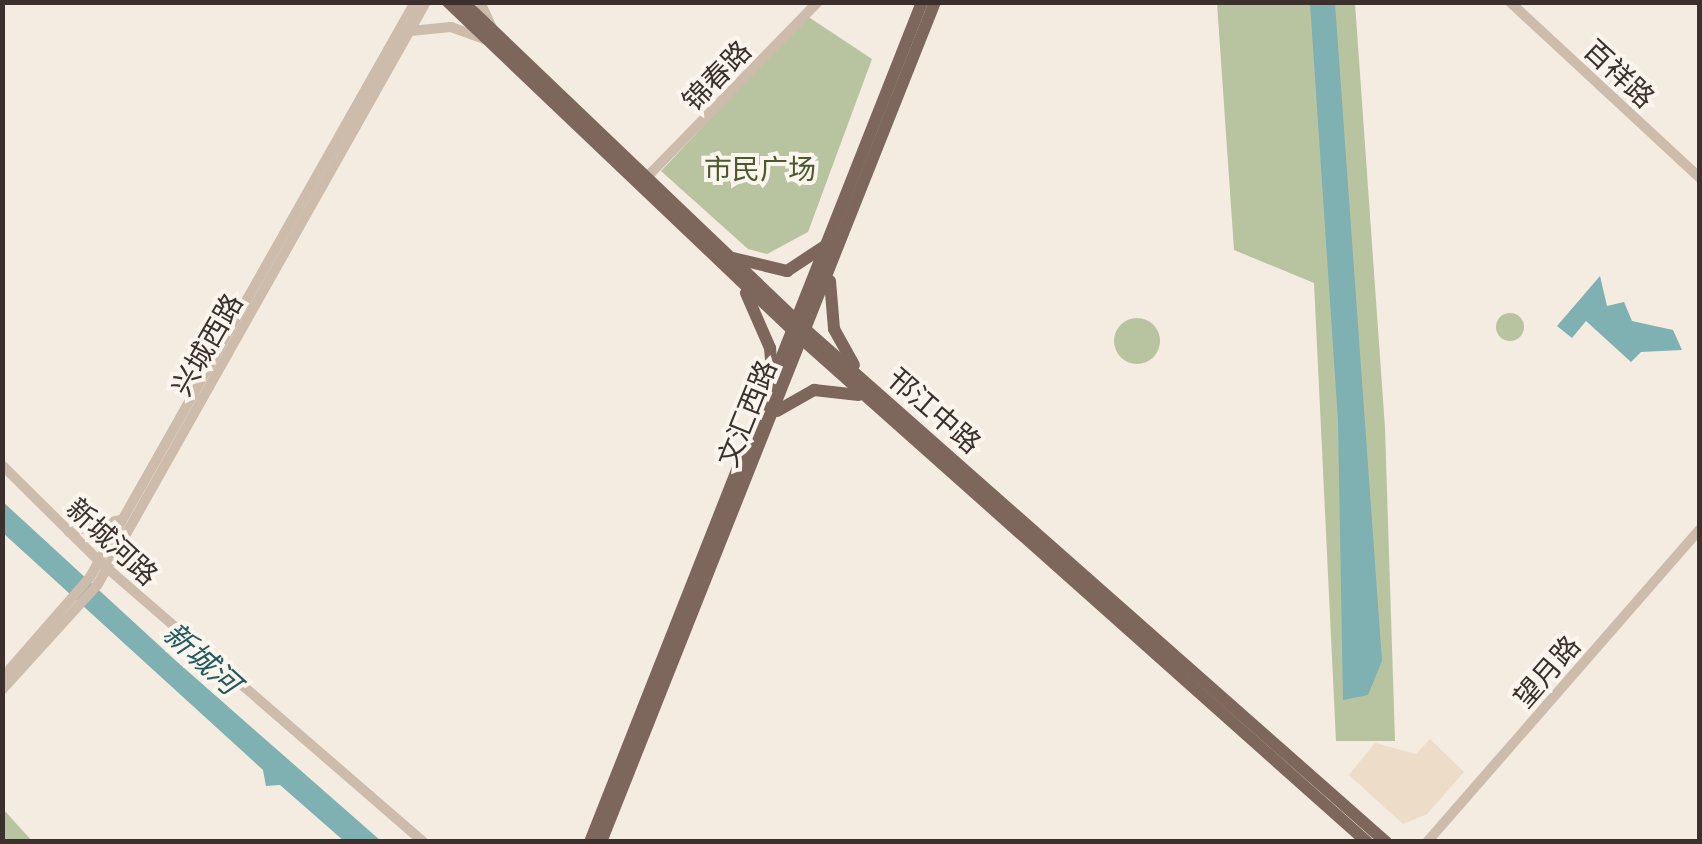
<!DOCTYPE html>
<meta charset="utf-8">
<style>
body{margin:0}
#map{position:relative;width:1702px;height:844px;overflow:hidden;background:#f4ebe1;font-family:"Open Sans","Noto Sans SC",sans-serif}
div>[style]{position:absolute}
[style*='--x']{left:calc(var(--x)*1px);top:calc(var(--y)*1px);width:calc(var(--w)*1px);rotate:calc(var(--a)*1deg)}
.green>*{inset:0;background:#b8c4a0}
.round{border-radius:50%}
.plaza>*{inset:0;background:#ecdcc8}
.water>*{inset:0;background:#7fb0b2}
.minor>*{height:10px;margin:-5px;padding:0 5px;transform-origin:5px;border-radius:5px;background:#cdbbac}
.major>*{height:12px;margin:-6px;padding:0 6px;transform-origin:6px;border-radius:6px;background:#7d675c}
span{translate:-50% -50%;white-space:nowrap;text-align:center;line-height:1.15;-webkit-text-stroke:8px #fbf5ee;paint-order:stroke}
.street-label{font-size:28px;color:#3b302b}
.park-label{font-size:28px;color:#4a5a2e}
.water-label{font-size:30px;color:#1f5a5e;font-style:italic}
.frame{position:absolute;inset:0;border:5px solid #3b302b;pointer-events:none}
</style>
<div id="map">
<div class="green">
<div style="clip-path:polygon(1217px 3px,1355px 3px,1385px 428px,1395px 741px,1336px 741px,1314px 283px,1234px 250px)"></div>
<div style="clip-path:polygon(807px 16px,872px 59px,808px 232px,767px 254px,748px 249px,661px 171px)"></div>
<div class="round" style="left:1496px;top:313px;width:28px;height:28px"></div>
<div class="round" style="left:1114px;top:318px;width:46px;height:46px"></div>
<div style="clip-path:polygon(2px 809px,3px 809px,32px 841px,3px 841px)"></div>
</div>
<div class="plaza">
<div style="clip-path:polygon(1430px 739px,1464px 772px,1427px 814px,1403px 824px,1349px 775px,1375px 743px,1416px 754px)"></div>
</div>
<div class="water">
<div style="clip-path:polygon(1310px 3px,1335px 3px,1382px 661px,1368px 695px,1343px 700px,1338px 421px)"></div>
<div style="clip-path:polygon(1600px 276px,1607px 306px,1624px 302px,1632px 321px,1673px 330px,1682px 350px,1641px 352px,1631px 362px,1586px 321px,1572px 338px,1557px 326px)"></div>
<div style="clip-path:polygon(2px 501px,175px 660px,381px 841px,344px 841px,280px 785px,266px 786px,263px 770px,3px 533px)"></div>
</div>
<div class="minor">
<div style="--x:480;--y:2;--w:29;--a:65"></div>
<div style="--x:1510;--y:2;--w:259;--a:42.8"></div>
<div style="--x:410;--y:31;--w:41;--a:-5.6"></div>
<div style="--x:451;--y:27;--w:37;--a:20"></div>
<div style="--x:646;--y:178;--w:246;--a:-45.7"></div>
<div style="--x:2;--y:465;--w:136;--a:44.7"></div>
<div style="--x:99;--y:561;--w:429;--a:40.9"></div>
<div style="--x:69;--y:532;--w:52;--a:-13.2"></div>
<div style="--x:2;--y:678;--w:134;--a:-48.9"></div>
<div style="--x:90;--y:577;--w:660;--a:-60.52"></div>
<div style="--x:2;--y:690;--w:143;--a:-47.8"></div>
<div style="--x:98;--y:584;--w:668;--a:-60.6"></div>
<div style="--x:1427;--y:842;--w:415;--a:-48.9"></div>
</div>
<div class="major">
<div style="--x:448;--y:2;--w:490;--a:43.6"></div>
<div style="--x:803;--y:340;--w:755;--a:41.67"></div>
<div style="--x:463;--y:2;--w:475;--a:43.7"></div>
<div style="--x:806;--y:330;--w:774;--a:41.44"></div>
<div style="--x:733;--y:258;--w:56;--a:13.5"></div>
<div style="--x:787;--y:271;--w:49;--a:-33.4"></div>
<div style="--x:830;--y:281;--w:48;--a:85.2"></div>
<div style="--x:834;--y:329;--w:41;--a:60.9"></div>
<div style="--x:746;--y:293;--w:60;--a:66.4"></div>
<div style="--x:770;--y:348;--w:34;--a:85"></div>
<div style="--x:777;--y:411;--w:43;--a:-29.6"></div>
<div style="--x:814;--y:390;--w:45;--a:6.3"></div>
<div style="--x:590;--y:842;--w:903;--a:-68.43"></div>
<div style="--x:601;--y:842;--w:904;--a:-68.32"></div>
</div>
<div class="street-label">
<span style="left:1620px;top:73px;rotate:43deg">百祥路</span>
<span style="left:716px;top:75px;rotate:-46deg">锦春路</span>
<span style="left:206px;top:344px;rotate:-60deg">兴城西路</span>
<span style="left:935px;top:410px;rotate:41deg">邗江中路</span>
<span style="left:746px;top:413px;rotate:-68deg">文汇西路</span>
<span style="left:113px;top:541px;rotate:43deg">新城河路</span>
<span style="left:1546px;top:671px;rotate:-49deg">望月路</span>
</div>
<div class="park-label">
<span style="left:760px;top:168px">市民广场</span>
</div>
<div class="water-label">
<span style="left:202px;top:658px;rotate:42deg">新城河</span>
</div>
<div class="frame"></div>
</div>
